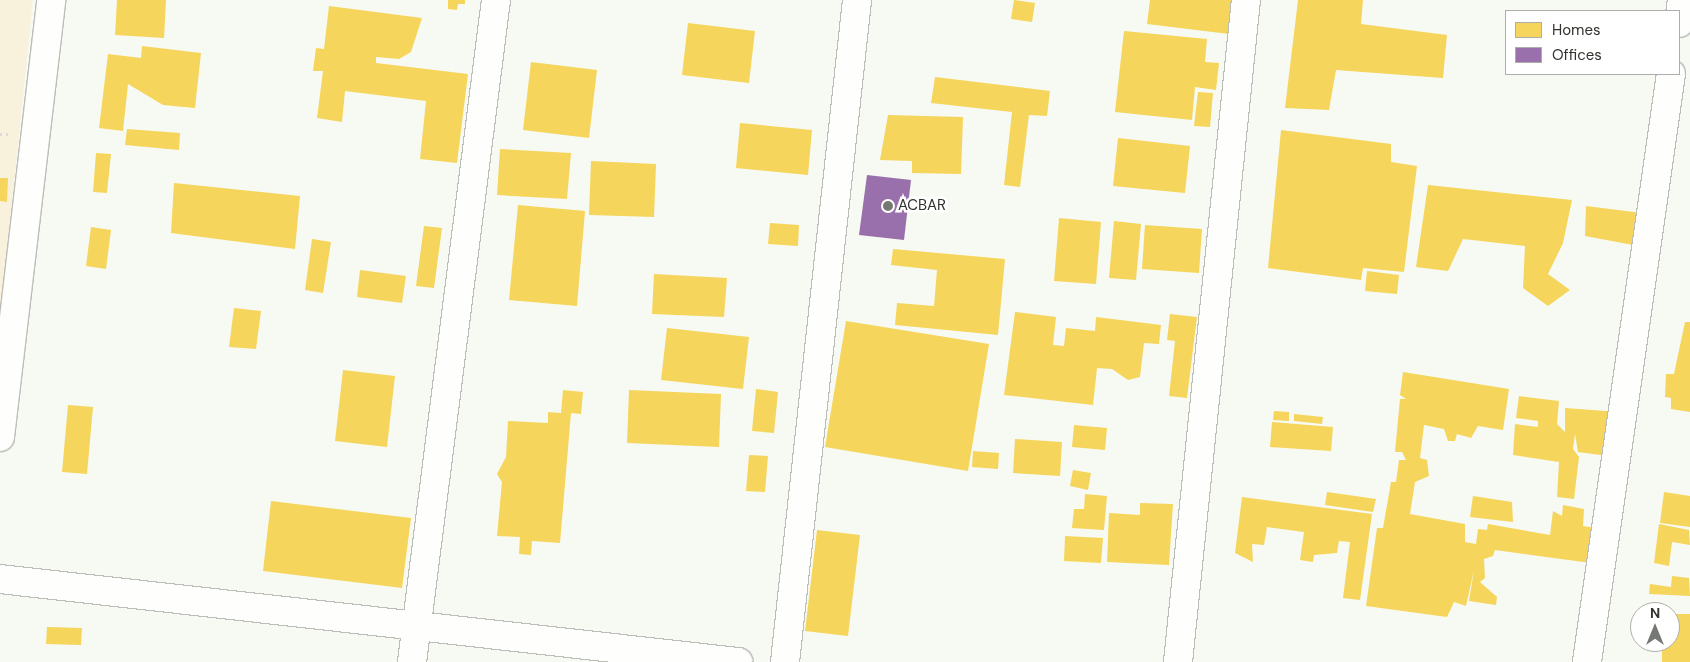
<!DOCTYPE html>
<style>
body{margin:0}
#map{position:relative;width:1690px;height:662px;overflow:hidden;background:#f6faf2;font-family:"DM Sans",sans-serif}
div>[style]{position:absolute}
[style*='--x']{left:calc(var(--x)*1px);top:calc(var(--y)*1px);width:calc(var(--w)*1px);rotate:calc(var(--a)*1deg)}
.green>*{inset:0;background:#f8f1dc}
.homes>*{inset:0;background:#f6d55c}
.offices>*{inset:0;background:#9970ab}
.path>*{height:3px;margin-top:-1.5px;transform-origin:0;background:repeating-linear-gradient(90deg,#dcddda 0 2.5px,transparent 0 6.5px)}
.roads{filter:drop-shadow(1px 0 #bbbeb8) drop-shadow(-1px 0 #bbbeb8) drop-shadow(0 1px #bbbeb8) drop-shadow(0 -1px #bbbeb8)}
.minor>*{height:28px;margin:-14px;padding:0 14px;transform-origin:14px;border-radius:14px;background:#fefefd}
.dots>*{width:14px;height:14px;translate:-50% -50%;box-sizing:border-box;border:2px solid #fff;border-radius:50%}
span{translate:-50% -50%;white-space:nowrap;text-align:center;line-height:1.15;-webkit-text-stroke:5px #fff;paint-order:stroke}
.poi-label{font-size:15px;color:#31342e}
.left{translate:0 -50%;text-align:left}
.legend{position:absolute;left:1505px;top:10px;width:175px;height:65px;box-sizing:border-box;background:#fff;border:1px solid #adaeab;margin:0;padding:6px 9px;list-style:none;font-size:15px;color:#31342e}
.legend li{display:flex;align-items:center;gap:10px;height:25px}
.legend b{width:25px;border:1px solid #adaeab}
.north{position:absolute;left:1630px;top:602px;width:50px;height:50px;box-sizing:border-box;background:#fff;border:1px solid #adaeab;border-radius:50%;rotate:0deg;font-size:14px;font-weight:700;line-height:20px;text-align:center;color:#31342e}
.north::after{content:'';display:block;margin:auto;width:18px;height:22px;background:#767973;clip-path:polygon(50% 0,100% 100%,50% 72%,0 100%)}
</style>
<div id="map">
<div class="green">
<div style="clip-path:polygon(0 0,33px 0,0 317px)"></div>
</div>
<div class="homes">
<div style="clip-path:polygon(117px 0,166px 0,164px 38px,115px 35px)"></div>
<div style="clip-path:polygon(448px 0,465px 0,465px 4px,458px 4px,457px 10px,448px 9px)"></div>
<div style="clip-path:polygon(1014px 0,1035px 3px,1032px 22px,1011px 19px)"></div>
<div style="clip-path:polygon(1150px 0,1233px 0,1229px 34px,1147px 24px)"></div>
<div style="clip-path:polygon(1298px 0,1363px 0,1361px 24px,1447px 35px,1443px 78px,1336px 70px,1329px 110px,1285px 108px)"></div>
<div style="clip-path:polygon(329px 6px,422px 18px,411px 52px,399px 59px,376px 57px,376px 63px,468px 74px,457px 163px,420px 159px,426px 101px,345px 91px,342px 122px,317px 118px,323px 71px,313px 71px,316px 48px,324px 49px)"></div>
<div style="clip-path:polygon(688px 23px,755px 31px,749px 83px,682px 75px)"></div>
<div style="clip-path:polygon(1124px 31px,1207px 39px,1205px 62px,1219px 63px,1216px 90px,1195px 87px,1192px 120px,1115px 112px)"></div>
<div style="clip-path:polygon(142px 46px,201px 53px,195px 108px,163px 105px,128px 84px,123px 131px,99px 128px,108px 54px,141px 58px)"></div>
<div style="clip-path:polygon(531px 62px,597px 70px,589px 138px,523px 130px)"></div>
<div style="clip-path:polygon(935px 77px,1050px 91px,1047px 116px,1029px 115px,1020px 187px,1004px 185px,1012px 112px,931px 103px)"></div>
<div style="clip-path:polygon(1198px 92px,1213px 93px,1210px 127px,1194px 126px)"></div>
<div style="clip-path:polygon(888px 115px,963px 117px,961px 174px,912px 173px,912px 161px,880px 160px)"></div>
<div style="clip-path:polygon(740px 123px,812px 130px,808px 175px,736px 168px)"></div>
<div style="clip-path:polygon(127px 129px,180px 133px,179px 150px,125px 145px)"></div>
<div style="clip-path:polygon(1281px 130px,1391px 144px,1391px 162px,1417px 166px,1404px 272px,1363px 268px,1361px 280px,1268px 268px)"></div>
<div style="clip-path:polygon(1118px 138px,1190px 146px,1185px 193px,1113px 186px)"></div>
<div style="clip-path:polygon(500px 149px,571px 153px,567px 199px,497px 195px)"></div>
<div style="clip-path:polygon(96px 153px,111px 154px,107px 193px,93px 192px)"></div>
<div style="clip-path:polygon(591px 161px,656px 164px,654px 217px,589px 215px)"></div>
<div style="clip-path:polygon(0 178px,8px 178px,7px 202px,0 201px)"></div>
<div style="clip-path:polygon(174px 183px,300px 196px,295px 249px,171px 233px)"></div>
<div style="clip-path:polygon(1428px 185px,1572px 200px,1563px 243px,1548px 274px,1570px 290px,1548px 306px,1523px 288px,1525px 246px,1463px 239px,1448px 271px,1416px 267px)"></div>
<div style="clip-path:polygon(518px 205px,585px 211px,577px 306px,509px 300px)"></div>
<div style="clip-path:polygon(1586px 206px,1650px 214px,1649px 248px,1585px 236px)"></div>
<div style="clip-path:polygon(1059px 218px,1101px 222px,1096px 284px,1054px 281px)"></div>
<div style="clip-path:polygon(1114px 221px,1141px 224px,1136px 280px,1109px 278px)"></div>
<div style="clip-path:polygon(770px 223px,799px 225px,798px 246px,768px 244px)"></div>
<div style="clip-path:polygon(1145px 225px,1202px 229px,1199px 273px,1142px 269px)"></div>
<div style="clip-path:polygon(424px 226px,442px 228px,434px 288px,416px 286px)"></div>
<div style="clip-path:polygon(91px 227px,111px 230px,106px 269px,86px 266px)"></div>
<div style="clip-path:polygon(312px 239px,331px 242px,323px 293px,305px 290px)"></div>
<div style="clip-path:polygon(893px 249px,1005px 259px,998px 335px,895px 325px,897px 303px,934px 306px,937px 270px,891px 265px)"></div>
<div style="clip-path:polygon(360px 270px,406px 276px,402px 303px,357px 297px)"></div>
<div style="clip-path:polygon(1367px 271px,1399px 275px,1397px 294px,1365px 291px)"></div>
<div style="clip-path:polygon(654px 274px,727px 278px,724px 317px,652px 314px)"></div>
<div style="clip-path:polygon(234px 308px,261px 311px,256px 349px,229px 347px)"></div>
<div style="clip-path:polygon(1015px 312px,1056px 317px,1053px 345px,1064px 346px,1066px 328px,1095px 331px,1096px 317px,1161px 325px,1159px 344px,1144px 343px,1140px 377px,1128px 380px,1112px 369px,1097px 368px,1093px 405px,1004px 395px)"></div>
<div style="clip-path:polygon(1170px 314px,1197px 317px,1187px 398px,1169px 396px,1175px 341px,1167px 340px)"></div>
<div style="clip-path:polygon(846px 321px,989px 344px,968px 471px,825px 447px)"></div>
<div style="clip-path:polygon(1685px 322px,1690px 322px,1690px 412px,1671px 409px,1671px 398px,1665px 397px,1666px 374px,1674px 374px)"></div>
<div style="clip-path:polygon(667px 328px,749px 337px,743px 389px,661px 380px)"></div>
<div style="clip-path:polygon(343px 370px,395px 376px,387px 447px,335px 441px)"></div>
<div style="clip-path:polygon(1403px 372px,1509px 389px,1503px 430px,1478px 426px,1471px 438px,1457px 434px,1455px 441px,1448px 441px,1444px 429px,1424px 425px,1420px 458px,1427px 460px,1429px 476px,1415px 482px,1410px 514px,1465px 524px,1465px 542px,1476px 544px,1478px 529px,1487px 530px,1488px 524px,1550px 535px,1553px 511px,1562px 516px,1563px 505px,1584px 509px,1583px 526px,1617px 531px,1613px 566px,1495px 550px,1493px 556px,1484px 559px,1485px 578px,1480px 582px,1497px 597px,1496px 605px,1469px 601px,1474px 570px,1466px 606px,1454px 602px,1447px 617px,1366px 606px,1377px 528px,1383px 528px,1391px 482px,1396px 482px,1399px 460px,1406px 460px,1402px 452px,1395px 452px,1400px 399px,1406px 399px,1400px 395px)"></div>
<div style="clip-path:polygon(756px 389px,778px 392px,774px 433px,752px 431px)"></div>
<div style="clip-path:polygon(563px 390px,583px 392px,581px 414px,571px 413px,560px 543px,532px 541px,531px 555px,519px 554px,520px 537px,497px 536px,502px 482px,497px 474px,506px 457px,508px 421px,548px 423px,548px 412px,561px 413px)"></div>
<div style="clip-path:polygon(629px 390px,721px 394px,719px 447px,627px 443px)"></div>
<div style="clip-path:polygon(1519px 396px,1559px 401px,1557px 424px,1565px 432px,1565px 408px,1619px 412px,1623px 458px,1578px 452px,1575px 434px,1573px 449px,1579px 457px,1574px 499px,1557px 497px,1559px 462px,1513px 455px,1515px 424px,1538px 427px,1538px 421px,1516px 418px)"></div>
<div style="clip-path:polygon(68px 405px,93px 407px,87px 474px,62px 472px)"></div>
<div style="clip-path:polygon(1274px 411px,1289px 412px,1289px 421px,1273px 420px)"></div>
<div style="clip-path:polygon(1294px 414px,1323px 417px,1322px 424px,1294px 421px)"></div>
<div style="clip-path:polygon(1272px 422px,1333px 427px,1331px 451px,1270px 447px)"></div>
<div style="clip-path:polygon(1074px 425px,1107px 428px,1105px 450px,1072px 447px)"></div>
<div style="clip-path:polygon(1015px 439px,1062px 442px,1060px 476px,1013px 473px)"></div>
<div style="clip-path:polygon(973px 451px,999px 453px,998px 469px,972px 467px)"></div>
<div style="clip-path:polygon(749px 455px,768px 456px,765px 492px,746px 491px)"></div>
<div style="clip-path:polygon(1073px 470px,1091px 473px,1088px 490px,1070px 486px)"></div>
<div style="clip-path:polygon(1327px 492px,1376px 499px,1373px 512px,1325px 505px)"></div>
<div style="clip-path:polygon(1664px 492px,1690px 496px,1690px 527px,1660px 523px)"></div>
<div style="clip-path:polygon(1085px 494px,1107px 496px,1104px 530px,1072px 528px,1074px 509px,1084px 509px)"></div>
<div style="clip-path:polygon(1473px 496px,1512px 502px,1513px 522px,1470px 517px)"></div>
<div style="clip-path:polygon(1242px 497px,1372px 514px,1360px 600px,1343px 598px,1350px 542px,1339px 541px,1337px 553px,1314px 555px,1313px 562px,1300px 560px,1304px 532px,1267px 527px,1264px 545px,1252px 544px,1253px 562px,1235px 553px)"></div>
<div style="clip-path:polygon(271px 501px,411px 518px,402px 588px,263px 571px)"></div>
<div style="clip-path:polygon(1140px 503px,1173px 504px,1169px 565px,1107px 562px,1109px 513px,1140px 515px)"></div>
<div style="clip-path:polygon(1659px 524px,1689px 530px,1690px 545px,1672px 542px,1669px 566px,1654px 563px)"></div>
<div style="clip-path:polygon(817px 530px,860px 535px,848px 636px,805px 631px)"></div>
<div style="clip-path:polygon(1065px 536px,1103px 538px,1101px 563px,1064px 561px)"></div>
<div style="clip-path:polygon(1672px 576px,1689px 578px,1690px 596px,1649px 594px,1650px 584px,1671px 587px)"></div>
<div style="clip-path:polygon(1670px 614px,1690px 614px,1690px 662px,1662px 662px,1662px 642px,1670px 642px)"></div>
<div style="clip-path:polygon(47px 627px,82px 628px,81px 645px,46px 644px)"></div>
</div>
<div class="offices">
<div style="clip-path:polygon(867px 175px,911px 180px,904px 240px,859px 235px)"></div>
</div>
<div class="path">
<div style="--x:0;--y:134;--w:8;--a:0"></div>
</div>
<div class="roads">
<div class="minor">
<div style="--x:1679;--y:23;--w:23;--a:-83"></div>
<div style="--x:0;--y:437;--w:440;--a:-83.3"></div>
<div style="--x:0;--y:579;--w:743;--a:6.42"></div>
<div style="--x:412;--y:662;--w:667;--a:-82.77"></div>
<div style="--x:785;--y:662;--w:666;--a:-83.79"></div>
<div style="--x:1178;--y:662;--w:665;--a:-84.14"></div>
<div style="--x:1587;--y:662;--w:594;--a:-81.87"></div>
</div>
</div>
<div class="dots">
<div style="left:888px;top:206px;background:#767973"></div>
</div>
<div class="poi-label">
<span class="left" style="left:898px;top:206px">ACBAR</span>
</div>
<ul class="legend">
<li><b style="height:14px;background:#f6d55c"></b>Homes</li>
<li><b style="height:14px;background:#9970ab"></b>Offices</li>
</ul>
<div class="north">N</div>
</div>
